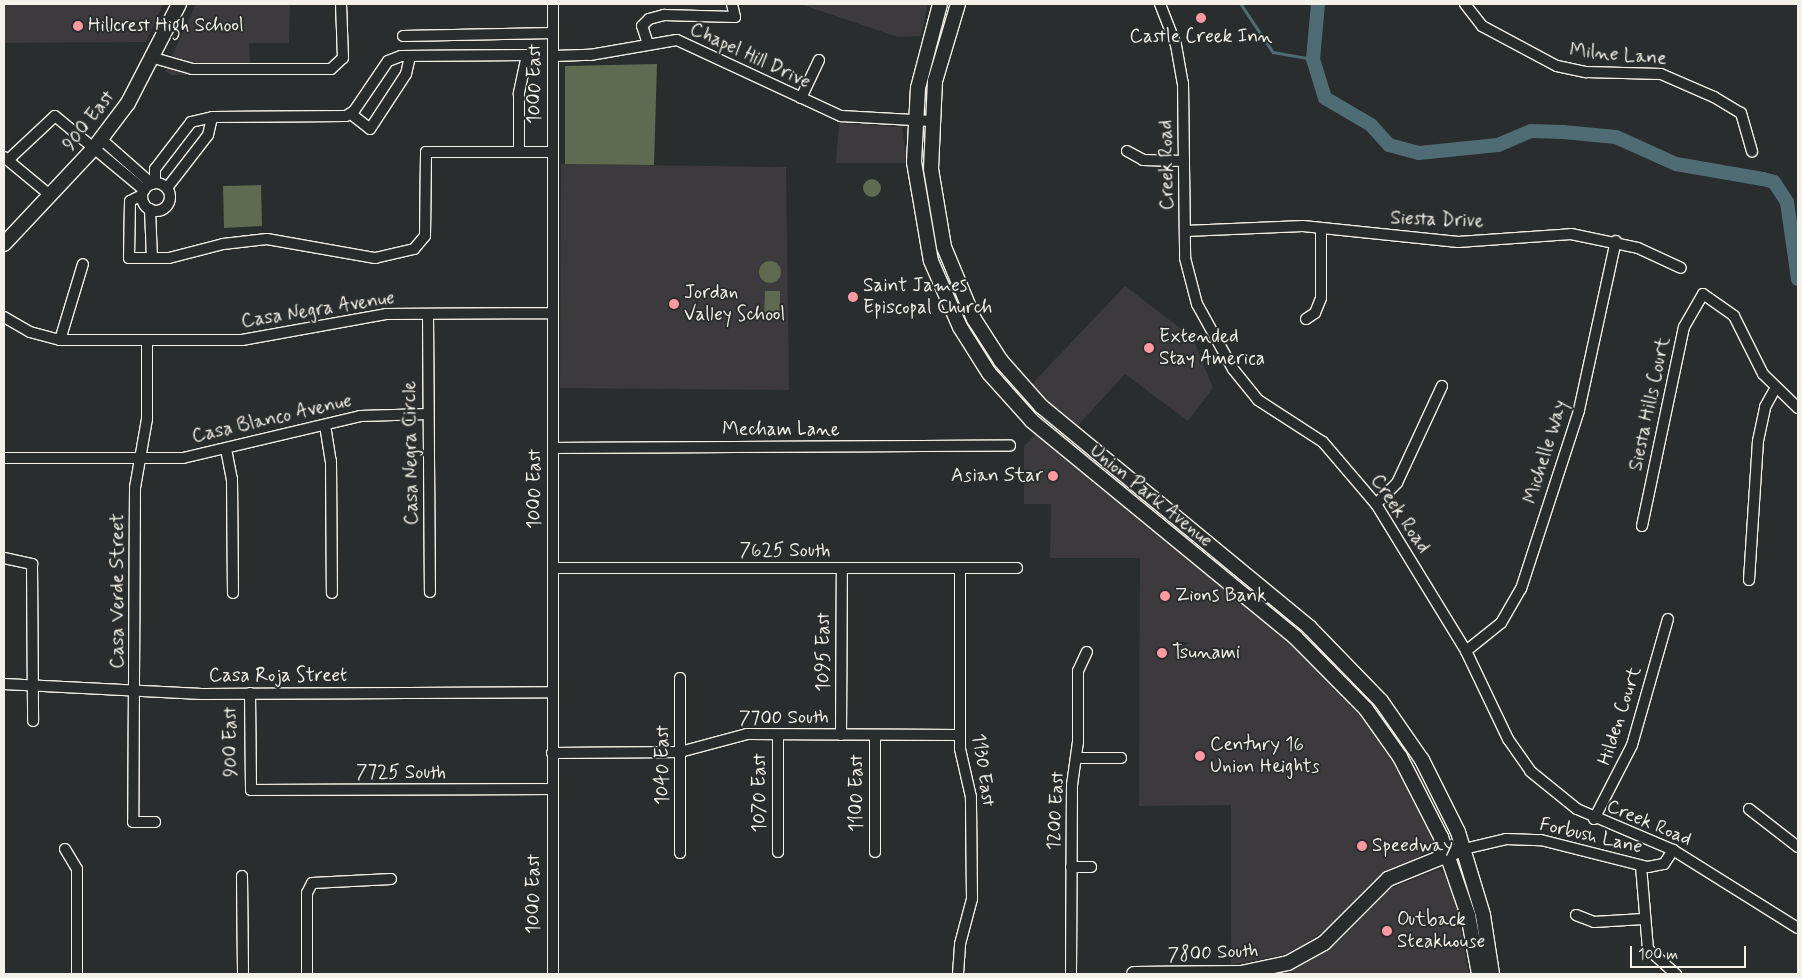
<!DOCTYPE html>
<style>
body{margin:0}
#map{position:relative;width:1802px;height:978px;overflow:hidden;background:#2a2d2e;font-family:Mynerve,sans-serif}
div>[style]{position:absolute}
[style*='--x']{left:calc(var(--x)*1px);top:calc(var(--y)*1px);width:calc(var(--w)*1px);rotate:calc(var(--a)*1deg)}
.built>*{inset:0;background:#3c3a3d}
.green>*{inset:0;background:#606a50}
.round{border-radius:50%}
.stream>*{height:2.5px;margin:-1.25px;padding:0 1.25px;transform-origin:1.25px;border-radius:1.25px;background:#4f6b74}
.river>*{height:14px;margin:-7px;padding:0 7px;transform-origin:7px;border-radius:7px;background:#4f6b74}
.roads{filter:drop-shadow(1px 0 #f4f1e8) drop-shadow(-1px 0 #f4f1e8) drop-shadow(0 1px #f4f1e8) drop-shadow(0 -1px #f4f1e8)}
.minor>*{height:10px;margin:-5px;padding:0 5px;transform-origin:5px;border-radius:5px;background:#2a2d2e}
.minor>.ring{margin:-5px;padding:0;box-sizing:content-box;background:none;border:10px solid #2a2d2e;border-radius:50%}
.major>*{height:14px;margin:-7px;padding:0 7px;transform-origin:7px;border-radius:7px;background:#2a2d2e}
.dots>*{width:14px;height:14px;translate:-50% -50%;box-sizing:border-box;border:2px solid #2a2d2e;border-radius:50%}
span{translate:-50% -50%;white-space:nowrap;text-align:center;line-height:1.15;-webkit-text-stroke:4px #2a2d2e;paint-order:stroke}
.poi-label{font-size:19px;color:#f4f1e8}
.left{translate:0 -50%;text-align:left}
.right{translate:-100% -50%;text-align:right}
.street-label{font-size:19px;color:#f4f1e8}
.frame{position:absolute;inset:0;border:5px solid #f4f1e8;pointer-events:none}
.scale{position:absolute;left:1630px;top:946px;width:116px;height:22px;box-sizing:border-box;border:2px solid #f4f1e8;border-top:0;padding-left:6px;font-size:15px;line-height:18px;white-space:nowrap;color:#f4f1e8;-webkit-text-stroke:4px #2a2d2e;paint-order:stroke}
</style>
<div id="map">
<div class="built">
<div style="clip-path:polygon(4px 4px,163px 4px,146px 42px,4px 43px)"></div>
<div style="clip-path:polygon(196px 4px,290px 4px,289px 43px,249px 43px,251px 74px,171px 75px,165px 71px)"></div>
<div style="clip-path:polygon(800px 4px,928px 4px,921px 36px,898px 37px)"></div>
<div style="clip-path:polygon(839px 123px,902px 127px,907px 163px,836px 163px)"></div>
<div style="clip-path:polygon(561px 164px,786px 167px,789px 390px,560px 388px)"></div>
<div style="clip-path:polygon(1125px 286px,1193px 338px,1213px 388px,1188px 421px,1125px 374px,1070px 434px,1030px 386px)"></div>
<div style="clip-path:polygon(1036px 434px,1290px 642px,1350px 702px,1381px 741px,1434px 838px,1429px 851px,1374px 880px,1331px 926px,1291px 953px,1231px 965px,1231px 805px,1139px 806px,1140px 558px,1050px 558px,1051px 504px,1024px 504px,1024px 446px)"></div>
<div style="clip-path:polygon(1440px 869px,1449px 879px,1455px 899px,1469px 974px,1279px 974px,1308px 962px,1341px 939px,1391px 888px)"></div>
</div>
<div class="green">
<div style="clip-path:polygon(657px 64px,654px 165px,565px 164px,565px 66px)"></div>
<div class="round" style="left:863px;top:179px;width:18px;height:18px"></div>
<div style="clip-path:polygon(261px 185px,262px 226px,224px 228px,223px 186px)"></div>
<div class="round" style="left:759px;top:261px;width:22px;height:22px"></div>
<div style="clip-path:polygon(765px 291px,780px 291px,780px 317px,764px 317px)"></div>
</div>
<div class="stream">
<div style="--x:1241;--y:4;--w:58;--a:56.3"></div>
<div style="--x:1273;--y:52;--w:41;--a:9.9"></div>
</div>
<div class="river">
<div style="--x:1318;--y:4;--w:55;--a:95.2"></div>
<div style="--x:1313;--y:59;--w:41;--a:72.9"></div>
<div style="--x:1325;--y:98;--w:53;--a:30.4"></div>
<div style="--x:1371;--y:125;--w:27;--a:48"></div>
<div style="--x:1389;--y:145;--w:31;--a:15"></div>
<div style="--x:1419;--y:153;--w:79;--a:-5.8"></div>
<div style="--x:1498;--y:145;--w:36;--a:-23"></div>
<div style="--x:1531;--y:131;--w:32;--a:2"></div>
<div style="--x:1563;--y:132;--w:53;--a:5.4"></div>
<div style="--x:1616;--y:137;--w:66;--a:24.2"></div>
<div style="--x:1676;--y:164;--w:88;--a:9.8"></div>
<div style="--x:1763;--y:179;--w:11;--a:15"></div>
<div style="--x:1774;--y:182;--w:24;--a:57"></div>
<div style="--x:1787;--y:202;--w:78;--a:81.9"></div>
</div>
<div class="roads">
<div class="minor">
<div style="--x:1160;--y:4;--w:44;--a:68.7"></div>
<div style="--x:1176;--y:45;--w:39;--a:80"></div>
<div style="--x:1183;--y:83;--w:175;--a:89.3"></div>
<div style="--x:1185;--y:258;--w:48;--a:75.4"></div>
<div style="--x:1197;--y:304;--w:74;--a:61"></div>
<div style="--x:1233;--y:369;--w:40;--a:51"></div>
<div style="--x:1258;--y:400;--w:77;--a:32.9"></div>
<div style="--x:1323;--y:442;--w:82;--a:49.5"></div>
<div style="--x:1376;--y:504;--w:172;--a:58.5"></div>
<div style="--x:1466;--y:651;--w:98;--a:64.5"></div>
<div style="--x:1508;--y:739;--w:39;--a:55"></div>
<div style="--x:1530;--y:771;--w:60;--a:39"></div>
<div style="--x:1577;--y:809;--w:104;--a:23.1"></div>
<div style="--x:1673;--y:850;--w:147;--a:32"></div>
<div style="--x:1465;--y:4;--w:28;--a:52"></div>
<div style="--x:1482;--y:26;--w:85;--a:28.1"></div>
<div style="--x:1557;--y:66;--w:30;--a:12"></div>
<div style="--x:1586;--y:72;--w:75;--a:1.5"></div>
<div style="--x:1661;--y:74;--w:58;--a:23.5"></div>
<div style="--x:1714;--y:97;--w:31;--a:31"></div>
<div style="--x:1741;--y:113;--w:40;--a:74"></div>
<div style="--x:403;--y:36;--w:150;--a:-1.1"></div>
<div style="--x:648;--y:44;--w:19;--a:-108"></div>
<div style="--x:642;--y:26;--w:10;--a:-45"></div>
<div style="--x:649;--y:19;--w:16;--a:-15"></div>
<div style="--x:664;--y:15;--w:71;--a:1.6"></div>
<div style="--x:735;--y:17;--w:13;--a:-103"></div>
<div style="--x:553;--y:56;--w:37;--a:-2"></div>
<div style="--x:590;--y:55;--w:88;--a:-9.8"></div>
<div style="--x:677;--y:40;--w:181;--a:24.9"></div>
<div style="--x:841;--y:116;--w:90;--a:3.2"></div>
<div style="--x:154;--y:58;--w:40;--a:16"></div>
<div style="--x:192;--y:69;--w:139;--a:0"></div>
<div style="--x:331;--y:69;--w:16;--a:-43"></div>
<div style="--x:343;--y:58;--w:54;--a:-92.1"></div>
<div style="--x:801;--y:98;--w:42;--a:-64.7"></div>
<div style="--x:351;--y:114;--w:24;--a:38"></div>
<div style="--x:370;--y:129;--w:66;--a:-56.8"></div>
<div style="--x:406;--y:74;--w:18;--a:-77"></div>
<div style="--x:101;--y:139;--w:68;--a:41.4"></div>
<div style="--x:1127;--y:151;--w:18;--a:29"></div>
<div style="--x:1143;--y:160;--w:41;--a:1.4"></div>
<div style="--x:4;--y:157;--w:60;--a:39.6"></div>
<div style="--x:8;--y:160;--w:64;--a:-43.1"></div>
<div style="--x:55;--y:116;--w:116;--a:39.7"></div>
<div style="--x:155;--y:183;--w:14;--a:-90"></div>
<div style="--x:155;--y:169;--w:59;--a:-52.5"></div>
<div style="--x:191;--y:122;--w:22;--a:-13"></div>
<div class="ring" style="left:142px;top:183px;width:18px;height:18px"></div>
<div style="--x:167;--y:188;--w:67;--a:-52.3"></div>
<div style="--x:208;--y:135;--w:18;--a:-77"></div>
<div style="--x:212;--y:117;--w:134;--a:-0.4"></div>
<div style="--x:346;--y:116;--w:9;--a:-32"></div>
<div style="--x:354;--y:111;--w:60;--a:-55.8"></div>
<div style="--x:388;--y:61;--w:14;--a:-21"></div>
<div style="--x:401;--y:56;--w:126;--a:-0.5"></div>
<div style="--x:527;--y:55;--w:40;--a:102"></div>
<div style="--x:519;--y:94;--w:58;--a:90"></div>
<div style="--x:142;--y:195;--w:13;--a:153"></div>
<div style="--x:130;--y:201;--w:57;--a:91"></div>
<div style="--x:129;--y:258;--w:40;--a:0"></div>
<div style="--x:169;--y:258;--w:56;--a:-14.5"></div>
<div style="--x:223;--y:244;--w:44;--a:-6.5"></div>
<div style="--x:267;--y:239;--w:110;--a:10"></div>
<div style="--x:375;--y:258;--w:40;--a:-13"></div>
<div style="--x:414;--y:249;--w:17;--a:-50"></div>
<div style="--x:425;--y:236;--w:84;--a:-89.3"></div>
<div style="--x:426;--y:152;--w:127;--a:0"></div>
<div style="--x:150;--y:209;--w:49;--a:87.7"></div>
<div style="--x:1185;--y:231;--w:118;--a:-2.4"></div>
<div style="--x:1303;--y:226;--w:156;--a:5.9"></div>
<div style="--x:1458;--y:242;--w:113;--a:-4"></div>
<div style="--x:1571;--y:234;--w:68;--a:11.8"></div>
<div style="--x:1638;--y:248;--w:47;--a:24.9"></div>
<div style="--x:428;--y:314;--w:278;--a:89.6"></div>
<div style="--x:4;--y:317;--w:30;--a:30"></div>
<div style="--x:30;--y:332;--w:31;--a:15"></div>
<div style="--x:60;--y:340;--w:182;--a:0"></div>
<div style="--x:242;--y:340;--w:146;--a:-10.2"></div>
<div style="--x:386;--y:314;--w:167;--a:-0.3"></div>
<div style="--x:1306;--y:319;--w:11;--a:-34"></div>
<div style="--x:1315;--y:313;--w:16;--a:-68"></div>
<div style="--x:1321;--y:298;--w:70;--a:-90"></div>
<div style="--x:60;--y:340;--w:79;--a:-73.2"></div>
<div style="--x:147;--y:340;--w:79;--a:90"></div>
<div style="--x:147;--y:419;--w:70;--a:99.9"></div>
<div style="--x:135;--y:488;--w:334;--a:90.3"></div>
<div style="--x:133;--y:822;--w:22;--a:0"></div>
<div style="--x:325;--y:425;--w:36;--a:81"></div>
<div style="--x:331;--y:461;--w:132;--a:89.6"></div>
<div style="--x:553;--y:448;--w:457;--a:-0.3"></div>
<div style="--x:226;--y:449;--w:31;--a:79"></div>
<div style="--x:232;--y:479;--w:114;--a:89.5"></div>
<div style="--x:4;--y:458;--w:179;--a:0"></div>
<div style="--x:183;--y:458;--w:182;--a:-13.3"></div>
<div style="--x:360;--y:416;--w:68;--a:-1.7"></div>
<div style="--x:1376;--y:504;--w:30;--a:-45"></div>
<div style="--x:1397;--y:483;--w:107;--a:-65.1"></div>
<div style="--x:1642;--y:526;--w:203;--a:-78.1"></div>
<div style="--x:1684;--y:327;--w:38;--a:-60"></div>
<div style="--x:1703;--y:294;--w:38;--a:35"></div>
<div style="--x:1734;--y:316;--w:65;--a:63.4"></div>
<div style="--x:1763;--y:374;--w:49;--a:44.2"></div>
<div style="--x:4;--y:558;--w:29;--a:12"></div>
<div style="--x:32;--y:564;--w:157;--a:89.6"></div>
<div style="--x:553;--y:568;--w:464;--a:0"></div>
<div style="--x:1749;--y:580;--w:139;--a:-86.3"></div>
<div style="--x:1758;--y:441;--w:35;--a:-78"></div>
<div style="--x:1765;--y:407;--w:21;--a:-61"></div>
<div style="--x:1466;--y:651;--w:45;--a:-38.7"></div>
<div style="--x:1501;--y:623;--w:39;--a:-60"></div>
<div style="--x:1521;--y:589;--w:188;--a:-72"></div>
<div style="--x:1579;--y:410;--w:173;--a:-77.7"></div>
<div style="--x:680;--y:678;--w:175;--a:90"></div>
<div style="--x:4;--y:684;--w:198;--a:2.9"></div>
<div style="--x:202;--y:694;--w:351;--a:-0.3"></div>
<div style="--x:250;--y:693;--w:97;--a:89.4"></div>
<div style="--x:251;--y:790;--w:301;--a:-0.2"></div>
<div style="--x:778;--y:735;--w:117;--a:90"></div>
<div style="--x:841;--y:735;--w:167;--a:-89.7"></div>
<div style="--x:875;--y:735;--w:117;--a:90"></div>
<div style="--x:552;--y:753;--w:128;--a:-0.4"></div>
<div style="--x:680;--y:752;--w:69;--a:-15"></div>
<div style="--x:747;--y:734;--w:212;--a:0.3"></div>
<div style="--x:1076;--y:758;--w:45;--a:0"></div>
<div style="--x:1749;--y:809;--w:62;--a:37.8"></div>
<div style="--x:1594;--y:819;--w:83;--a:-62.8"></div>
<div style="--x:1632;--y:745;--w:131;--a:-74.1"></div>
<div style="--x:65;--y:849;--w:23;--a:59"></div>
<div style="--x:77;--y:869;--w:105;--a:90"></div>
<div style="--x:1464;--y:849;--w:43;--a:-13.4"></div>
<div style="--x:1506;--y:839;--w:35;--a:2"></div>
<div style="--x:1541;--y:840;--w:110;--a:14.2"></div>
<div style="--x:1648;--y:867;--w:16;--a:-11"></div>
<div style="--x:1664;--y:864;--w:17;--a:-57"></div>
<div style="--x:1641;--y:866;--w:83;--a:85.2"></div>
<div style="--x:1648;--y:949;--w:38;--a:42"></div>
<div style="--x:1071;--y:867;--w:20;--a:0"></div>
<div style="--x:242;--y:876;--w:98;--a:89.4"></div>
<div style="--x:1576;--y:915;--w:19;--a:21"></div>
<div style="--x:1594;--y:922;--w:49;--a:-3.5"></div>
<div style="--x:307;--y:974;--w:81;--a:-90"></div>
<div style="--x:307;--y:893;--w:11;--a:-63"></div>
<div style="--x:312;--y:883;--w:79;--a:-2.9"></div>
<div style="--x:553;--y:974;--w:970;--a:-90"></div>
<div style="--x:958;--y:974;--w:30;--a:-86"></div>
<div style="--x:960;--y:944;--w:47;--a:-75.1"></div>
<div style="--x:972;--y:899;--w:102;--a:-90.6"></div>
<div style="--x:971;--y:797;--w:49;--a:-102.9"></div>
<div style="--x:960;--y:749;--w:181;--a:-90"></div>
<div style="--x:1071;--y:974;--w:189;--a:-89.7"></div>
<div style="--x:1072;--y:785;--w:43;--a:-82.1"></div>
<div style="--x:1078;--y:742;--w:71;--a:-90"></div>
<div style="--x:1078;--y:671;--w:21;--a:-65"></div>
</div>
<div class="major">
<div style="--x:940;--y:4;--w:87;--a:104.7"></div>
<div style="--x:918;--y:88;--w:74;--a:93.1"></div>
<div style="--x:914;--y:162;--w:100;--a:80.3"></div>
<div style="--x:931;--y:261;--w:72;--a:66.3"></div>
<div style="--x:960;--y:327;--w:54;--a:57.8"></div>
<div style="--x:989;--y:373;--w:64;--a:48.1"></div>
<div style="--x:1032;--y:421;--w:340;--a:39.4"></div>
<div style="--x:1295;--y:637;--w:101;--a:45.4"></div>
<div style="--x:1366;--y:709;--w:59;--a:54.7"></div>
<div style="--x:1400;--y:757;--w:90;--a:62.9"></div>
<div style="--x:1441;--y:837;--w:83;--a:70.9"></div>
<div style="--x:1468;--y:915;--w:60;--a:79.4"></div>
<div style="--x:958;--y:4;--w:80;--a:106.6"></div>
<div style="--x:935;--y:81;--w:88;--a:92.6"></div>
<div style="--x:931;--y:169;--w:79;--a:80.5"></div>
<div style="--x:944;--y:247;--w:78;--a:67.4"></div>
<div style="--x:974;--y:319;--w:50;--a:57.3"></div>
<div style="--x:1001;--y:361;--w:60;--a:48.4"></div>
<div style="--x:1041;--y:406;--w:347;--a:39.5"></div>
<div style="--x:1309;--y:627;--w:103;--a:45.8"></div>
<div style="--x:1381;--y:701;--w:72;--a:55.2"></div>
<div style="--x:1422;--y:760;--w:80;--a:63.4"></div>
<div style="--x:1458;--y:832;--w:87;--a:73.2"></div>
<div style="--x:1483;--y:915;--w:60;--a:81.3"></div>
<div style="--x:4;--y:244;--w:132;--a:-46.8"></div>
<div style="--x:94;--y:148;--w:56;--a:-52.9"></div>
<div style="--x:128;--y:103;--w:111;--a:-62.7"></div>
<div style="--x:1134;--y:974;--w:107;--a:-0.5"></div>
<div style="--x:1241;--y:973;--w:48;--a:-12"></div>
<div style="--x:1288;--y:963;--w:41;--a:-29.1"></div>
<div style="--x:1324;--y:943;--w:91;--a:-45"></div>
<div style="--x:1388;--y:879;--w:74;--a:-22.1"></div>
</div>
</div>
<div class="dots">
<div style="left:1201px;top:18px;background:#ff9aa2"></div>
<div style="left:78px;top:26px;background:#ff9aa2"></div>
<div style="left:853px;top:297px;background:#ff9aa2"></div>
<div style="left:674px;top:304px;background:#ff9aa2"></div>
<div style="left:1149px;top:348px;background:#ff9aa2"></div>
<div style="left:1053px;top:476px;background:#ff9aa2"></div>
<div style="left:1165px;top:596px;background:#ff9aa2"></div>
<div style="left:1162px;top:653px;background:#ff9aa2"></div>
<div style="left:1200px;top:756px;background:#ff9aa2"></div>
<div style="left:1362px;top:846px;background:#ff9aa2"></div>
<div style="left:1387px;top:931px;background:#ff9aa2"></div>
</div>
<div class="poi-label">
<span class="left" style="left:88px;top:26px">Hillcrest High School</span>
<span style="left:1201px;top:37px">Castle Creek Inn</span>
<span class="left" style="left:863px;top:297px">Saint James<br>Episcopal Church</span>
<span class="left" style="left:684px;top:304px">Jordan<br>Valley School</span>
<span class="left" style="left:1159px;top:348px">Extended<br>Stay America</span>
<span class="right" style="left:1043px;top:476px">Asian Star</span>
<span class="left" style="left:1175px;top:596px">Zions Bank</span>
<span class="left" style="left:1172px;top:653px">Tsunami</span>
<span class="left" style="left:1210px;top:756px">Century 16<br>Union Heights</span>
<span class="left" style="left:1372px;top:846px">Speedway</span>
<span class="left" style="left:1397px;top:931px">Outback<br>Steakhouse</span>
</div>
<div class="street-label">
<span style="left:1618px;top:55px;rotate:5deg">Milne Lane</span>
<span style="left:750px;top:56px;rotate:25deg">Chapel Hill Drive</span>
<span style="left:535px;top:84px;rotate:-90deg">1000 East</span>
<span style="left:89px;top:121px;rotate:-52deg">900 East</span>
<span style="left:1167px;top:165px;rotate:-91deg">Creek Road</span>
<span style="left:1437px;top:220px;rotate:2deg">Siesta Drive</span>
<span style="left:318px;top:310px;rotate:-9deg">Casa Negra Avenue</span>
<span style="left:1650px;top:404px;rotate:-78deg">Siesta Hills Court</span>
<span style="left:272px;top:419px;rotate:-13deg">Casa Blanco Avenue</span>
<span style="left:781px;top:430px">Mecham Lane</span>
<span style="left:1546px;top:452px;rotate:-73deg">Michelle Way</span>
<span style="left:411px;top:453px;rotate:-91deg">Casa Negra Circle</span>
<span style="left:535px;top:489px;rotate:-90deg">1000 East</span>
<span style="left:1151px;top:496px;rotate:39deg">Union Park Avenue</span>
<span style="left:1400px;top:514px;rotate:56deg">Creek Road</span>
<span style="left:785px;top:551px">7625 South</span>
<span style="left:118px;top:591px;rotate:-90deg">Casa Verde Street</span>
<span style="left:824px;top:652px;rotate:-90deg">1095 East</span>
<span style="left:278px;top:676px">Casa Roja Street</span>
<span style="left:1620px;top:716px;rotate:-72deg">Hilden Court</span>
<span style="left:784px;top:718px;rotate:-1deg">7700 South</span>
<span style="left:231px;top:742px;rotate:-91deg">900 East</span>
<span style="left:663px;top:765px;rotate:-90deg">1040 East</span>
<span style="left:983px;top:770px;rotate:82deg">1130 East</span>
<span style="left:401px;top:773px">7725 South</span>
<span style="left:760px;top:793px;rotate:-90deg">1070 East</span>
<span style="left:857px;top:793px;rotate:-90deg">1100 East</span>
<span style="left:1056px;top:811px;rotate:-87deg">1200 East</span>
<span style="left:1649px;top:823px;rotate:23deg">Creek Road</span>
<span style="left:1591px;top:836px;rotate:13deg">Forbush Lane</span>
<span style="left:534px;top:894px;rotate:-90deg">1000 East</span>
<span style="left:1213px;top:953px;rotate:-3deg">7800 South</span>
</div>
<div class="frame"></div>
<div class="scale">100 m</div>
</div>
